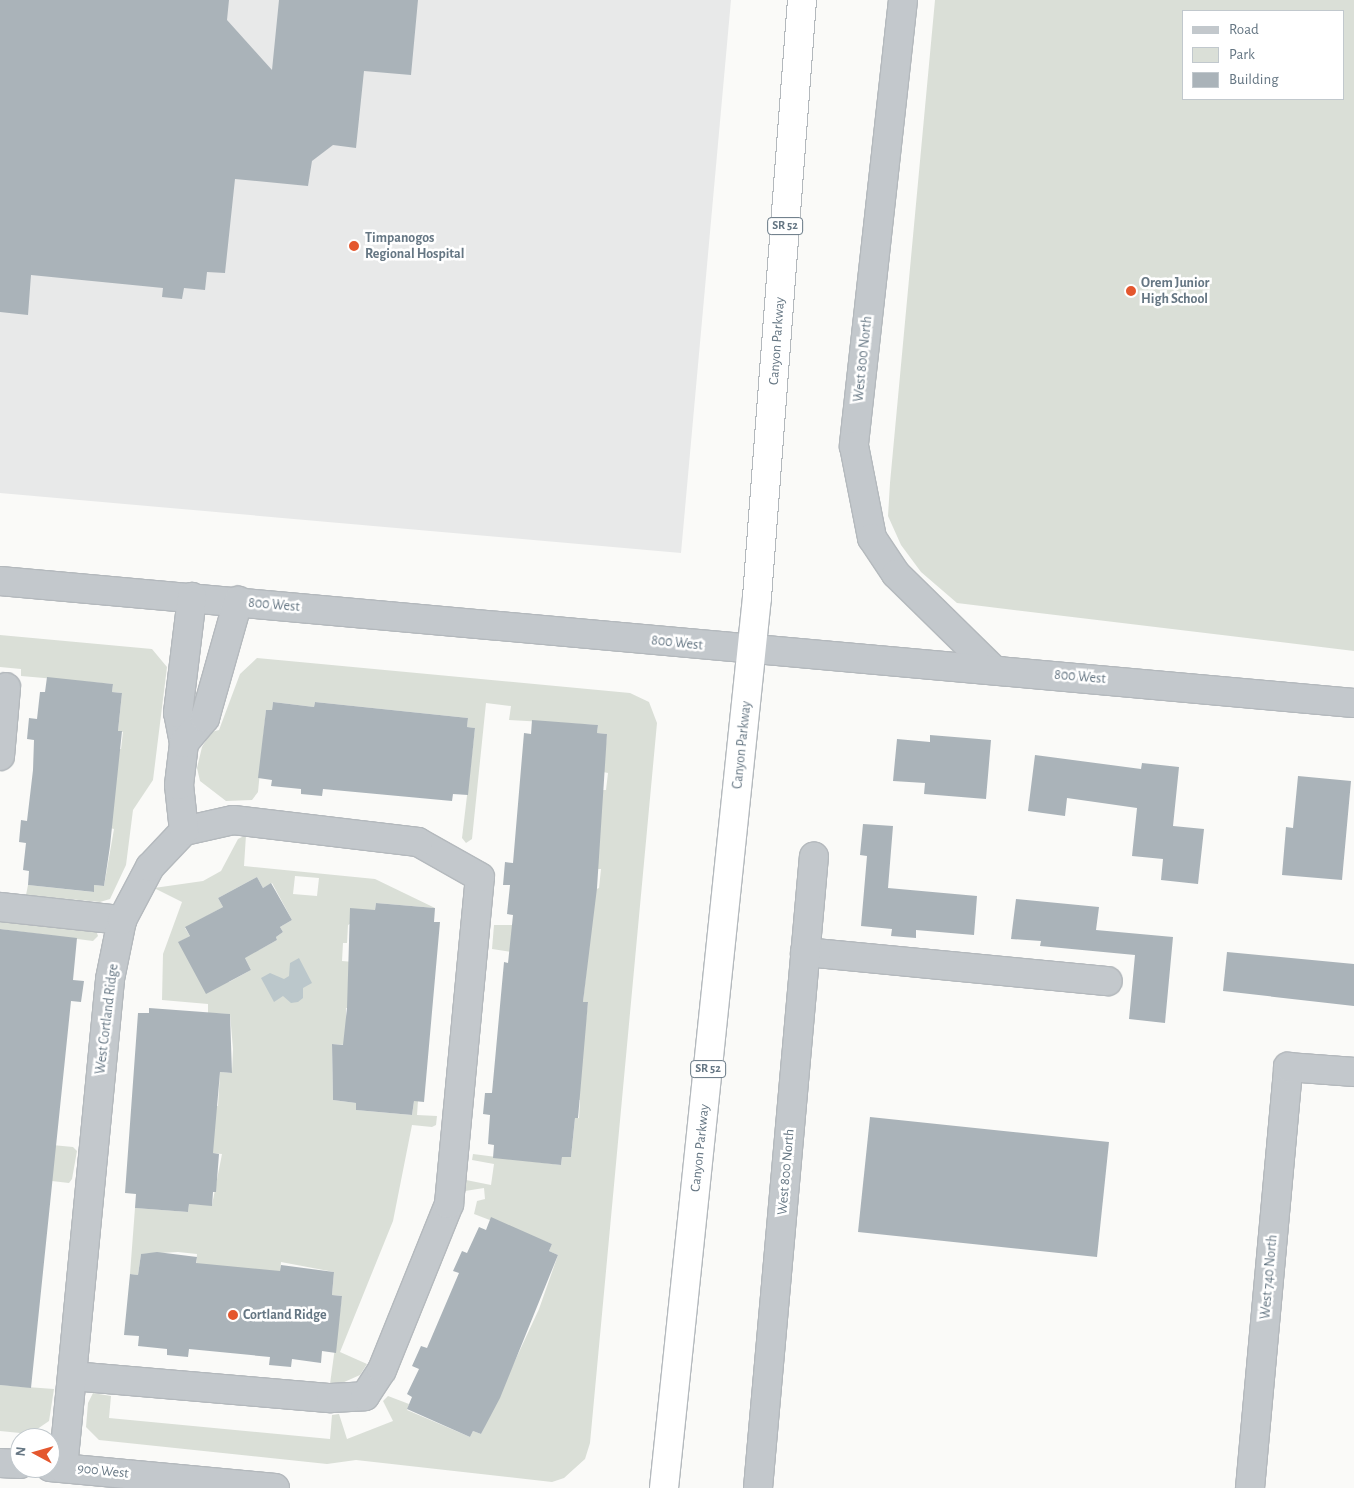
<!DOCTYPE html>
<style>
body{margin:0}
#map{position:relative;width:1354px;height:1488px;overflow:hidden;background:#fafaf8;font-family:"Alegreya Sans",sans-serif}
div>[style]{position:absolute}
[style*='--x']{left:calc(var(--x)*1px);top:calc(var(--y)*1px);width:calc(var(--w)*1px);rotate:calc(var(--a)*1deg)}
.built>*{inset:0;background:#e8e9e9}
.green>*{inset:0;background:#dadfd7}
.water>*{inset:0;background:#bbc7cb}
.building>*{inset:0;background:#aab3b9}
.roads{filter:drop-shadow(1px 0 #b4b9bd) drop-shadow(-1px 0 #b4b9bd) drop-shadow(0 1px #b4b9bd) drop-shadow(0 -1px #b4b9bd)}
.minor>*{height:28px;margin:-14px;padding:0 14px;transform-origin:14px;border-radius:14px;background:#c3c8cc}
.highway>*{height:28px;margin:-14px;padding:0 14px;transform-origin:14px;border-radius:14px;background:#fff}
.dots>*{width:14px;height:14px;translate:-50% -50%;box-sizing:border-box;border:2px solid #fff;border-radius:50%}
span{translate:-50% -50%;white-space:nowrap;text-align:center;line-height:1.15;-webkit-text-stroke:5px #fff;paint-order:stroke}
.shield-label span{padding:1px 4px;background:#fff;border:1px solid;border-radius:4px;-webkit-text-stroke-width:0}
.shield-label{font-size:12px;color:#657683;font-weight:700}
.poi-label{font-size:14px;color:#657683;font-weight:700}
.left{translate:0 -50%;text-align:left}
.street-label{font-size:14px;color:#657683}
.legend{position:absolute;left:1182px;top:10px;width:162px;height:90px;box-sizing:border-box;background:#fff;border:1px solid #c1c8cd;margin:0;padding:6px 9px;list-style:none;font-size:15px;color:#657683}
.legend li{display:flex;align-items:center;gap:10px;height:25px}
.legend b{width:25px;border:1px solid #c1c8cd}
.north{position:absolute;left:10px;top:1428px;width:50px;height:50px;box-sizing:border-box;background:#fff;border:1px solid #c1c8cd;border-radius:50%;rotate:276deg;font-size:14px;font-weight:700;line-height:20px;text-align:center;color:#657683}
.north::after{content:'';display:block;margin:auto;width:18px;height:22px;background:#e4572e;clip-path:polygon(50% 0,100% 100%,50% 72%,0 100%)}
</style>
<div id="map">
<div class="built">
<div style="clip-path:polygon(0 0,731px 0,681px 553px,0 493px)"></div>
</div>
<div class="green">
<div style="clip-path:polygon(evenodd,935px 0,1354px 0,1354px 651px,957px 603px,921px 572px,901px 545px,888px 516px,890px 483px,935px 0,1183px 11px,1343px 11px,1343px 99px,1183px 99px,1183px 11px)"></div>
<div style="clip-path:polygon(0 635px,152px 649px,167px 667px,153px 780px,133px 810px,126px 865px,110px 899px,100px 902px,26px 895px,28px 885px,93px 892px,94px 885px,104px 886px,114px 829px,110px 828px,118px 749px,121px 749px,123px 732px,118px 731px,122px 693px,112px 692px,113px 684px,21px 676px,21px 669px,0 667px)"></div>
<div style="clip-path:polygon(257px 658px,630px 693px,649px 702px,657px 723px,590px 1443px,585px 1459px,564px 1478px,552px 1482px,356px 1460px,327px 1464px,99px 1440px,86px 1427px,88px 1403px,93px 1393px,111px 1396px,109px 1418px,330px 1439px,332px 1415px,339px 1414px,347px 1439px,393px 1421px,383px 1401px,388px 1396px,409px 1404px,407px 1410px,470px 1437px,473px 1431px,481px 1434px,539px 1309px,558px 1255px,549px 1251px,552px 1244px,474px 1214px,477px 1201px,485px 1199px,484px 1188px,465px 1191px,466px 1180px,491px 1185px,494px 1164px,472px 1160px,473px 1154px,561px 1165px,562px 1157px,571px 1157px,575px 1118px,579px 1118px,580px 1100px,576px 1099px,588px 1003px,583px 1002px,587px 964px,492px 949px,494px 925px,512px 925px,599px 888px,601px 869px,596px 869px,602px 790px,606px 790px,608px 773px,603px 772px,607px 734px,597px 733px,598px 725px,509px 720px,511px 706px,486px 703px,472px 839px,466px 843px,462px 838px,475px 728px,467px 727px,468px 718px,315px 702px,314px 707px,273px 702px,272px 710px,266px 710px,258px 792px,252px 800px,226px 801px,200px 781px,197px 768px,202px 747px,211px 732px,219px 730px,240px 674px)"></div>
<div style="clip-path:polygon(evenodd,246px 835px,244px 866px,375px 879px,435px 908px,376px 903px,375px 910px,348px 925px,347px 943px,343px 943px,342px 961px,354px 962px,366px 1010px,346px 1008px,346px 1045px,332px 1044px,333px 1100px,356px 1103px,356px 1110px,412px 1115px,414px 1101px,418px 1101px,417px 1115px,437px 1116px,436px 1125px,432px 1127px,412px 1125px,393px 1221px,340px 1352px,367px 1364px,360px 1375px,342px 1383px,330px 1384px,342px 1296px,332px 1295px,334px 1272px,281px 1262px,280px 1275px,196px 1267px,197px 1254px,178px 1252px,141px 1254px,138px 1275px,130px 1274px,135px 1208px,188px 1212px,189px 1204px,212px 1205px,222px 1154px,210px 1153px,195px 1104px,218px 1106px,220px 1072px,232px 1073px,233px 1049px,230px 1014px,208px 1013px,208px 1004px,162px 1000px,163px 954px,182px 902px,154px 888px,203px 881px,221px 871px,238px 839px,246px 835px,295px 876px,319px 878px,317px 896px,293px 894px,295px 876px,246px 835px,257px 877px,263px 888px,272px 883px,292px 920px,280px 927px,283px 932px,276px 937px,277px 940px,259px 950px,242px 952px,251px 970px,229px 982px,179px 942px,190px 936px,185px 928px,223px 907px,218px 898px,257px 877px)"></div>
<div style="clip-path:polygon(0 919px,96px 930px,98px 936px,93px 941px,0 929px)"></div>
<div style="clip-path:polygon(0 1140px,73px 1147px,77px 1151px,72px 1179px,69px 1183px,0 1175px)"></div>
<div style="clip-path:polygon(0 1385px,54px 1389px,49px 1421px,30px 1434px,0 1431px)"></div>
</div>
<div class="water">
<div style="clip-path:polygon(299px 958px,312px 983px,303px 988px,303px 998px,298px 1002px,291px 1003px,283px 996px,274px 1002px,261px 978px,270px 973px,284px 979px,289px 976px,290px 963px)"></div>
</div>
<div class="building">
<div style="clip-path:polygon(0 0,229px 0,227px 20px,272px 70px,279px 0,418px 0,411px 75px,364px 71px,356px 148px,333px 145px,312px 161px,308px 186px,235px 179px,225px 273px,207px 272px,205px 290px,184px 288px,182px 299px,162px 297px,163px 288px,31px 275px,28px 315px,0 312px)"></div>
<div style="clip-path:polygon(47px 677px,113px 684px,112px 692px,122px 693px,118px 731px,122px 731px,110px 846px,104px 886px,94px 885px,94px 892px,28px 885px,29px 871px,23px 870px,26px 843px,19px 842px,21px 820px,27px 821px,33px 770px,34px 740px,27px 739px,29px 718px,37px 719px,40px 692px,45px 692px)"></div>
<div style="clip-path:polygon(273px 702px,314px 707px,315px 702px,468px 718px,467px 727px,475px 728px,468px 795px,453px 794px,452px 801px,323px 789px,322px 796px,301px 794px,301px 789px,271px 786px,272px 780px,258px 778px,266px 710px,272px 710px)"></div>
<div style="clip-path:polygon(532px 720px,598px 725px,597px 733px,607px 734px,597px 888px,583px 1002px,588px 1002px,578px 1118px,575px 1118px,571px 1157px,562px 1157px,561px 1165px,493px 1158px,494px 1145px,488px 1144px,490px 1115px,483px 1114px,485px 1093px,492px 1093px,504px 962px,508px 963px,513px 915px,507px 914px,510px 885px,503px 885px,505px 862px,513px 863px,524px 733px,531px 734px)"></div>
<div style="clip-path:polygon(930px 735px,991px 740px,986px 799px,924px 794px,925px 783px,893px 781px,897px 739px,930px 742px)"></div>
<div style="clip-path:polygon(1035px 755px,1141px 769px,1142px 763px,1179px 767px,1173px 826px,1204px 829px,1198px 884px,1161px 880px,1163px 859px,1132px 856px,1137px 808px,1067px 798px,1065px 816px,1028px 811px)"></div>
<div style="clip-path:polygon(1298px 776px,1351px 781px,1342px 880px,1282px 875px,1286px 827px,1293px 828px)"></div>
<div style="clip-path:polygon(863px 824px,893px 826px,888px 888px,977px 896px,974px 935px,916px 930px,916px 938px,891px 936px,892px 929px,861px 926px,867px 856px,860px 855px)"></div>
<div style="clip-path:polygon(257px 877px,263px 888px,271px 883px,292px 920px,280px 927px,283px 932px,276px 937px,277px 940px,245px 958px,251px 970px,206px 994px,178px 942px,190px 936px,185px 927px,223px 907px,218px 898px)"></div>
<div style="clip-path:polygon(1016px 899px,1099px 907px,1096px 930px,1173px 937px,1165px 1023px,1129px 1019px,1135px 955px,1040px 946px,1041px 941px,1011px 939px)"></div>
<div style="clip-path:polygon(376px 903px,435px 908px,434px 922px,440px 922px,424px 1102px,414px 1101px,412px 1115px,356px 1110px,356px 1103px,333px 1100px,332px 1044px,343px 1045px,347px 1008px,350px 908px,375px 910px)"></div>
<div style="clip-path:polygon(0 929px,77px 938px,73px 980px,84px 981px,81px 1002px,71px 1001px,31px 1388px,0 1385px)"></div>
<div style="clip-path:polygon(1227px 952px,1354px 964px,1354px 1006px,1223px 991px)"></div>
<div style="clip-path:polygon(149px 1008px,230px 1014px,232px 1073px,220px 1072px,213px 1153px,219px 1154px,216px 1192px,213px 1192px,212px 1206px,189px 1204px,188px 1212px,135px 1208px,136px 1194px,125px 1193px,138px 1013px,149px 1013px)"></div>
<div style="clip-path:polygon(870px 1117px,1109px 1142px,1097px 1257px,858px 1232px)"></div>
<div style="clip-path:polygon(491px 1217px,552px 1244px,549px 1251px,558px 1255px,500px 1398px,481px 1434px,473px 1431px,470px 1437px,407px 1409px,412px 1397px,407px 1394px,419px 1369px,412px 1366px,421px 1346px,427px 1348px,459px 1273px,453px 1271px,462px 1251px,467px 1253px,479px 1227px,486px 1230px)"></div>
<div style="clip-path:polygon(157px 1252px,197px 1257px,196px 1263px,280px 1271px,281px 1265px,334px 1272px,332px 1295px,342px 1296px,336px 1353px,322px 1351px,321px 1363px,292px 1359px,291px 1367px,269px 1365px,270px 1357px,189px 1349px,188px 1357px,167px 1355px,167px 1349px,138px 1346px,139px 1336px,124px 1335px,130px 1274px,138px 1275px,141px 1254px)"></div>
</div>
<div class="roads">
<div class="minor">
<div style="--x:903;--y:0;--w:449;--a:96.3"></div>
<div style="--x:854;--y:446;--w:94;--a:78.9"></div>
<div style="--x:872;--y:538;--w:43;--a:56.3"></div>
<div style="--x:896;--y:574;--w:136;--a:44.4"></div>
<div style="--x:0;--y:581;--w:1359;--a:5.15"></div>
<div style="--x:184;--y:743;--w:31;--a:-101"></div>
<div style="--x:178;--y:713;--w:117;--a:-83.1"></div>
<div style="--x:0;--y:756;--w:69;--a:-85"></div>
<div style="--x:0;--y:907;--w:123;--a:6.1"></div>
<div style="--x:805;--y:952;--w:304;--a:5.5"></div>
<div style="--x:72;--y:1376;--w:260;--a:4.9"></div>
<div style="--x:331;--y:1398;--w:34;--a:-3"></div>
<div style="--x:365;--y:1396;--w:31;--a:-57"></div>
<div style="--x:382;--y:1370;--w:179;--a:-68"></div>
<div style="--x:449;--y:1204;--w:328;--a:-84.6"></div>
<div style="--x:480;--y:877;--w:71;--a:-150.6"></div>
<div style="--x:418;--y:842;--w:186;--a:-173.2"></div>
<div style="--x:233;--y:820;--w:50;--a:167.3"></div>
<div style="--x:0;--y:1463;--w:20;--a:3"></div>
<div style="--x:50;--y:1467;--w:226;--a:5.3"></div>
<div style="--x:63;--y:1468;--w:491;--a:-84.5"></div>
<div style="--x:110;--y:979;--w:60;--a:-78.5"></div>
<div style="--x:122;--y:920;--w:60;--a:-62.2"></div>
<div style="--x:150;--y:867;--w:50;--a:-46.6"></div>
<div style="--x:184;--y:831;--w:46;--a:-96.2"></div>
<div style="--x:179;--y:785;--w:42;--a:-83.2"></div>
<div style="--x:184;--y:743;--w:33;--a:-50"></div>
<div style="--x:205;--y:718;--w:122;--a:-74.2"></div>
<div style="--x:758;--y:1488;--w:634;--a:-84.94"></div>
<div style="--x:1250;--y:1488;--w:423;--a:-84.8"></div>
<div style="--x:1288;--y:1067;--w:66;--a:4.3"></div>
</div>
<div class="highway">
<div style="--x:664;--y:1488;--w:896;--a:-84.04"></div>
<div style="--x:757;--y:597;--w:599;--a:-85.69"></div>
</div>
</div>
<div class="dots">
<div style="left:354px;top:246px;background:#e4572e"></div>
<div style="left:1131px;top:291px;background:#e4572e"></div>
<div style="left:233px;top:1315px;background:#e4572e"></div>
</div>
<div class="shield-label">
<span style="left:785px;top:226px">SR 52</span>
<span style="left:708px;top:1069px">SR 52</span>
</div>
<div class="poi-label">
<span class="left" style="left:365px;top:246px">Timpanogos<br>Regional Hospital</span>
<span class="left" style="left:1141px;top:291px">Orem Junior<br>High School</span>
<span class="left" style="left:243px;top:1315px">Cortland Ridge</span>
</div>
<div class="street-label">
<span style="left:777px;top:341px;rotate:-86deg">Canyon Parkway</span>
<span style="left:863px;top:359px;rotate:-84deg">West 800 North</span>
<span style="left:274px;top:605px;rotate:5deg">800 West</span>
<span style="left:677px;top:643px;rotate:6deg">800 West</span>
<span style="left:1080px;top:677px;rotate:5deg">800 West</span>
<span style="left:742px;top:745px;rotate:-84deg">Canyon Parkway</span>
<span style="left:107px;top:1019px;rotate:-83deg">West Cortland Ridge</span>
<span style="left:700px;top:1148px;rotate:-84deg">Canyon Parkway</span>
<span style="left:786px;top:1172px;rotate:-85deg">West 800 North</span>
<span style="left:1269px;top:1277px;rotate:-85deg">West 740 North</span>
<span style="left:103px;top:1471px;rotate:6deg">900 West</span>
</div>
<ul class="legend">
<li><b style="height:6px;background:#c3c8cc"></b>Road</li>
<li><b style="height:14px;background:#dadfd7"></b>Park</li>
<li><b style="height:14px;background:#aab3b9"></b>Building</li>
</ul>
<div class="north">N</div>
</div>
